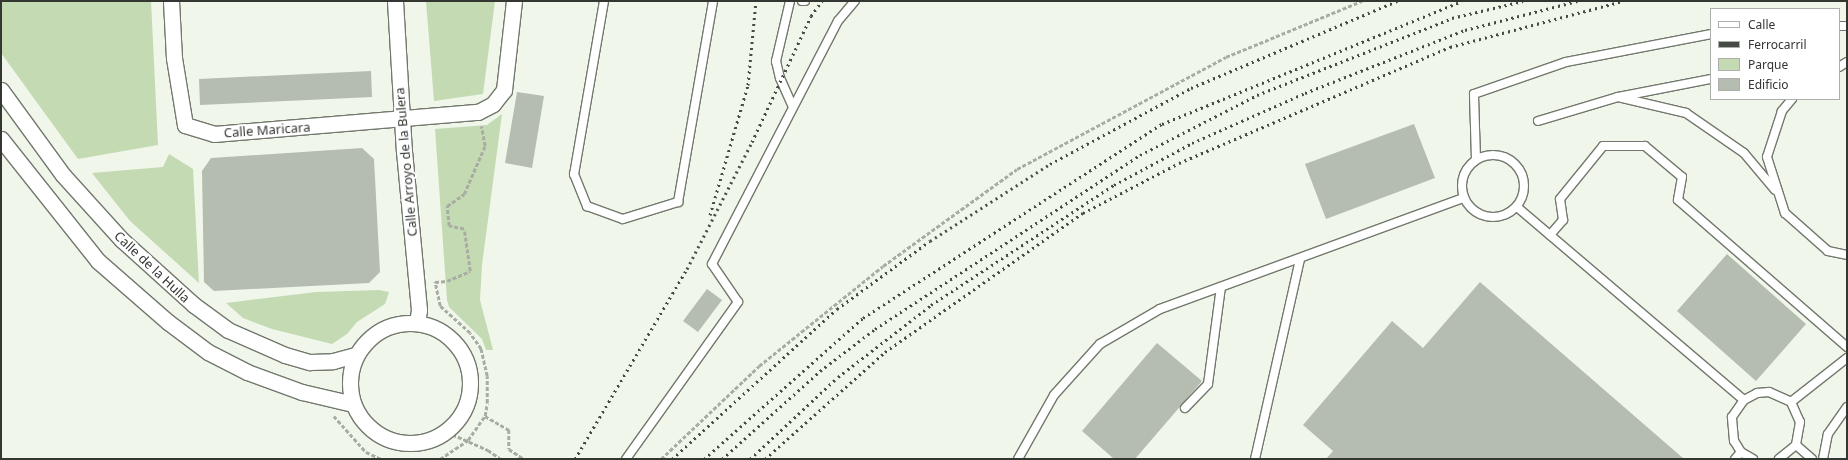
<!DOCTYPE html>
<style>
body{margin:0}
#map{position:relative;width:1848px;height:460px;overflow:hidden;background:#f0f7ea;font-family:"Noto Sans",sans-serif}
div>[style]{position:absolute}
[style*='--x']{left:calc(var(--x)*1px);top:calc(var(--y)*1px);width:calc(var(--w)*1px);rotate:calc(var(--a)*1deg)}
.green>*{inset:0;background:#c4dab3}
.building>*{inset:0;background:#b5bcb0}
.path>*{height:2.5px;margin-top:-1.25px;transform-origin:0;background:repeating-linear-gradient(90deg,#a8ada3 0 4px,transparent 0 6px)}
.roads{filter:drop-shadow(1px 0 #72786d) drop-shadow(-1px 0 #72786d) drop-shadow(0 1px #72786d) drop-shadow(0 -1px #72786d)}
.service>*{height:8px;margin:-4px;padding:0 4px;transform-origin:4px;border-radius:4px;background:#fff}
.service>.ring{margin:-4px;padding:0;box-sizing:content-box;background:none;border:8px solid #fff;border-radius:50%}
.minor>*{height:15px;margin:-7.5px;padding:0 7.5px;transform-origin:7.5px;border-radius:7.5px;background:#fff}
.minor>.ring{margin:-7.5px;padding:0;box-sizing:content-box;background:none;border:15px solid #fff;border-radius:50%}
.rail>*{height:3px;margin-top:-1.5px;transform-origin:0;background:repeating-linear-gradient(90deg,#474b45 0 2px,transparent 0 6px)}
span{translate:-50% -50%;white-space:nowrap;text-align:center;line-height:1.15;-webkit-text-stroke:4px #fff;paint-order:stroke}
.street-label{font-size:13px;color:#333631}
.frame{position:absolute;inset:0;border:2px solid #333631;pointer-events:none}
.legend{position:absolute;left:1710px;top:8px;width:130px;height:92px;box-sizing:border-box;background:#fff;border:1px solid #adafad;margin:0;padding:5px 7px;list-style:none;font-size:12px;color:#333631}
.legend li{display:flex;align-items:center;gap:8px;height:20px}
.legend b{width:20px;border:1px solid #adafad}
</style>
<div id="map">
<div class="green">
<div style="clip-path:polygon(1px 1px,151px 1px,158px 145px,78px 159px,1px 53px)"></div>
<div style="clip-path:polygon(426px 1px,495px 1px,483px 94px,434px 101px)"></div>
<div style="clip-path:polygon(502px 114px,482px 265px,480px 300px,493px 350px,486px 350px,482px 339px,449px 307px,447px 300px,435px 129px,487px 125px)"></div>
<div style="clip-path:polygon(169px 154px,193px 169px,199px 283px,130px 221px,92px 173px,163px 167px)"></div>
<div style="clip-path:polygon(379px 290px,389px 292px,385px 304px,357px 322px,347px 334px,332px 344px,272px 329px,243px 318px,226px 303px,316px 292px)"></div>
</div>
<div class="building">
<div style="clip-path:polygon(371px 71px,372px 97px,200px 105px,199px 79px)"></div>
<div style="clip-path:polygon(517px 92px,544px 96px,532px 168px,505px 163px)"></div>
<div style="clip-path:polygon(1414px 124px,1435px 178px,1326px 219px,1305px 164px)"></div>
<div style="clip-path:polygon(362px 148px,374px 159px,380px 272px,369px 283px,214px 291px,204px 282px,202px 171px,211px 158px)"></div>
<div style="clip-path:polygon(1727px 254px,1806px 324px,1756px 381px,1677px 311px)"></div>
<div style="clip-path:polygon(1480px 282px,1684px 459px,1326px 459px,1333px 451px,1303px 425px,1392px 321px,1423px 348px)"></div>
<div style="clip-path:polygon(707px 289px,722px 300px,698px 332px,683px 321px)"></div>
<div style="clip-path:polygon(1157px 343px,1202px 381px,1135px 459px,1114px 459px,1082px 431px)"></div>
</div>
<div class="path">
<div style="--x:334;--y:416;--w:48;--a:48.4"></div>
<div style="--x:366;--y:452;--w:17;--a:25"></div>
<div style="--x:485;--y:416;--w:28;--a:30"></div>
<div style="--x:509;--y:430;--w:19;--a:90"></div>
<div style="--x:509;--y:449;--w:18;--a:34"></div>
<div style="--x:447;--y:432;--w:45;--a:23.7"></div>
<div style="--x:488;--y:450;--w:16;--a:35"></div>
<div style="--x:440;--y:459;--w:34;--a:-34"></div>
<div style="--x:468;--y:440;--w:29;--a:-55"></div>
<div style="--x:485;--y:416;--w:13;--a:-81"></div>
<div style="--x:487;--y:403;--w:27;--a:-90"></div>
<div style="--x:487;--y:376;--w:28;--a:-103"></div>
<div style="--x:481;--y:349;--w:19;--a:-125"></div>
<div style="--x:470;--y:333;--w:40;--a:-138"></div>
<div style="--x:440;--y:306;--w:25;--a:-102"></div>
<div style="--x:435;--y:282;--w:12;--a:-5"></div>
<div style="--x:447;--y:281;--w:25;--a:-23"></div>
<div style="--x:470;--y:271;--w:42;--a:-98.1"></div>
<div style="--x:464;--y:229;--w:15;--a:-169"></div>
<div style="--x:449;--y:226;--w:20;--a:-96"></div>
<div style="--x:447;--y:206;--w:21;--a:-35"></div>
<div style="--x:464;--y:194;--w:52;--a:-66.4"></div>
<div style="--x:485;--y:146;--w:20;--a:-101"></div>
<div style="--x:661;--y:459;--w:135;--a:-43.5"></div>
<div style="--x:759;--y:366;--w:159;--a:-38.9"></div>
<div style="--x:883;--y:266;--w:165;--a:-35.9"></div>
<div style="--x:1017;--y:169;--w:237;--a:-28.2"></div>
<div style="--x:1226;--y:57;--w:147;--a:-22.4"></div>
</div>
<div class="roads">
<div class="service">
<div style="--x:604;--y:1;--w:176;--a:99.8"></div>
<div style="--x:574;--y:174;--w:35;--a:68"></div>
<div style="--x:587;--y:206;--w:38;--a:20"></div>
<div style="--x:623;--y:219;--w:58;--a:-17.2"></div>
<div style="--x:678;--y:202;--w:204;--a:-80.1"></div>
<div style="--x:790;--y:1;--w:62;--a:103.1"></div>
<div style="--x:776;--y:61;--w:17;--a:77"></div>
<div style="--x:780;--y:78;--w:30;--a:66"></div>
<div style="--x:802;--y:1;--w:3;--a:0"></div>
<div style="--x:1839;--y:26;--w:8;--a:0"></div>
<div style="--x:1839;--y:67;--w:9;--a:-32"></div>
<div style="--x:1618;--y:97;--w:70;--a:13.2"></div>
<div style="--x:1686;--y:113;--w:70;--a:34.6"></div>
<div style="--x:1744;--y:153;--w:48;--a:50"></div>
<div style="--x:1792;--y:99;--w:16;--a:130"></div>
<div style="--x:1782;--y:111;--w:48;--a:108.1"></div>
<div style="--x:1767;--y:157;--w:59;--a:72.2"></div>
<div style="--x:1785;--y:213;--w:57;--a:41.5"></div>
<div style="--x:1828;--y:251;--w:19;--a:12"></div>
<div style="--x:1538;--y:121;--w:84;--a:-16.7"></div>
<div style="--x:1618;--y:97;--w:95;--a:-11"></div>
<div class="ring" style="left:1462px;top:155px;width:54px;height:54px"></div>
<div style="--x:1476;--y:159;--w:65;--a:-91.8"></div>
<div style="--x:1474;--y:94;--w:97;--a:-19.2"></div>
<div style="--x:1566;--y:62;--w:148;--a:-10.9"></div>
<div style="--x:1517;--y:207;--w:298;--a:40.4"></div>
<div style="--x:1550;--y:235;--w:20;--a:-49"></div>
<div style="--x:1563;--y:220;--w:21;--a:-98"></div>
<div style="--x:1560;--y:199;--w:68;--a:-50.9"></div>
<div style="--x:1603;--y:146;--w:42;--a:0"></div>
<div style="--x:1645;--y:146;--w:48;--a:40"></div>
<div style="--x:1682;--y:177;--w:23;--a:100"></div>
<div style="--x:1678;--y:200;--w:224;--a:41"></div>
<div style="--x:1791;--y:402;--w:71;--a:-38.2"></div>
<div style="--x:1185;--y:408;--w:33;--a:-46"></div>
<div style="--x:1208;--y:384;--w:98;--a:-82.4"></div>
<div style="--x:1796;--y:445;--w:21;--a:41"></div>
<div style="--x:626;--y:459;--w:193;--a:-54.5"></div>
<div style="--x:738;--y:302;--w:46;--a:-124.4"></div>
<div style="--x:712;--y:264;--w:274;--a:-62.6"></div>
<div style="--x:838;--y:21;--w:26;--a:-50"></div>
<div style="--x:1018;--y:459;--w:73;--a:-60.6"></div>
<div style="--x:1054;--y:395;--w:69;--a:-48"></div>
<div style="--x:1100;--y:344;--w:69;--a:-30.3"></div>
<div style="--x:1160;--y:309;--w:324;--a:-20.1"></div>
<div style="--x:1255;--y:459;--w:205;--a:-77.3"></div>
<div style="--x:1735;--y:459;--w:9;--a:-49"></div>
<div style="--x:1753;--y:459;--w:14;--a:-150"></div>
<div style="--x:1741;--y:452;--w:13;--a:-122"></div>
<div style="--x:1734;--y:441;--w:24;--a:-95"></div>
<div style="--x:1732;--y:417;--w:21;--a:-55"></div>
<div style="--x:1744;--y:400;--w:15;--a:-28"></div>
<div style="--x:1757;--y:393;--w:12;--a:-5"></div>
<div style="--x:1769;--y:392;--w:24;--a:24"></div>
<div style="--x:1791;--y:402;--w:22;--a:66"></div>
<div style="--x:1800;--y:422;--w:23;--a:100"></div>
<div style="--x:1796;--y:445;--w:22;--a:141"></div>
<div style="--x:1823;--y:459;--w:25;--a:-79"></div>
<div style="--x:1828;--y:434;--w:33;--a:-55"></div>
</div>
<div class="minor">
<div style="--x:171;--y:1;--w:57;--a:87"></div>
<div style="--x:174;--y:58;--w:68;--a:80.7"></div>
<div style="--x:185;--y:125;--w:30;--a:17"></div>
<div style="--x:214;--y:134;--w:265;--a:-4.8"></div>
<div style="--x:478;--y:112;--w:17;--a:-28"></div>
<div style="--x:493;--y:104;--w:18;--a:-52"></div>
<div style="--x:504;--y:90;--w:90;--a:-83.6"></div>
<div style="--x:395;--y:1;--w:150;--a:86.6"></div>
<div style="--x:404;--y:151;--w:160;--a:84.6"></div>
<div style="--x:419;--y:310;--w:13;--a:99"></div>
<div style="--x:1;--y:90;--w:105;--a:53.9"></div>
<div style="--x:63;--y:175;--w:88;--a:47.8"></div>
<div style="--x:122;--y:240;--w:97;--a:42.1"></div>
<div style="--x:194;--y:305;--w:42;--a:36.3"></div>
<div style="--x:228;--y:330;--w:62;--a:23.7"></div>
<div style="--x:285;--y:355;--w:26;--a:16"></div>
<div style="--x:310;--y:362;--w:23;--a:-2"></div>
<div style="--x:333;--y:361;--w:24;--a:-15"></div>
<div style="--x:1;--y:139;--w:156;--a:51.5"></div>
<div style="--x:98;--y:261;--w:93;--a:41.1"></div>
<div style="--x:168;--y:322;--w:50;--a:36.9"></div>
<div style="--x:208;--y:352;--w:44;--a:27.1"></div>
<div style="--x:247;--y:372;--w:59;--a:20"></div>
<div style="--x:302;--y:392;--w:52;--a:13.2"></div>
<div class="ring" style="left:350px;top:323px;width:105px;height:105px"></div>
</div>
</div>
<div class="rail">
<div style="--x:710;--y:215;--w:135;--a:-73.7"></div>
<div style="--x:748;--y:85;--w:84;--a:-84.6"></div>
<div style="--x:575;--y:459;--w:221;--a:-59.5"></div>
<div style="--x:687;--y:269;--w:143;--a:-62.9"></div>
<div style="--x:752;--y:142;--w:139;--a:-64.9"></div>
<div style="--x:811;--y:16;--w:19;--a:-54"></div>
<div style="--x:672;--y:459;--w:223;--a:-42.3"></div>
<div style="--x:837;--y:309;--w:115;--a:-36.2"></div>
<div style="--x:930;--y:241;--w:143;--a:-32.7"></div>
<div style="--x:1050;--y:164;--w:160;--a:-28.3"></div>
<div style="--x:1191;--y:88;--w:224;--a:-22.9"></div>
<div style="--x:704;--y:459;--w:213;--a:-41.6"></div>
<div style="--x:863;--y:318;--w:356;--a:-33"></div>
<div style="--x:1162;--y:124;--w:324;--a:-22.3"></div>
<div style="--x:722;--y:459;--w:132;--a:-41.9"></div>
<div style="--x:820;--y:371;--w:69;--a:-37.4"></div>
<div style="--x:875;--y:329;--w:317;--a:-33.3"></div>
<div style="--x:1140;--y:155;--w:131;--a:-27.1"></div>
<div style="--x:1257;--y:95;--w:210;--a:-21.5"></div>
<div style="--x:1452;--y:18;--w:73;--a:-13.5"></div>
<div style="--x:750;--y:459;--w:120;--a:-43"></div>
<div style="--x:838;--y:377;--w:118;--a:-37.7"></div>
<div style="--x:931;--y:305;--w:219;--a:-33.3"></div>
<div style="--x:1114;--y:185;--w:89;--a:-28.3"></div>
<div style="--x:1192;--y:143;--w:124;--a:-23.9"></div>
<div style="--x:1305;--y:93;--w:172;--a:-21.5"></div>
<div style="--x:1465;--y:30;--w:116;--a:-14.5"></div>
<div style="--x:765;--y:459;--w:161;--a:-41.7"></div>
<div style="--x:885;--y:352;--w:242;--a:-35.1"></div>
<div style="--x:1083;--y:213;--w:108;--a:-27.5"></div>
<div style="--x:1179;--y:163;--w:295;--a:-23.2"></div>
<div style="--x:1450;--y:47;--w:179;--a:-14.9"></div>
</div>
<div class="street-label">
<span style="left:267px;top:130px;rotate:-4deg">Calle Maricara</span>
<span style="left:406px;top:162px;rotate:-95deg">Calle Arroyo de la Bulera</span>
<span style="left:152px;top:267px;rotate:43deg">Calle de la Hulla</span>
</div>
<div class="frame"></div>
<ul class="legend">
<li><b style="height:5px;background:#fff"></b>Calle</li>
<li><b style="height:5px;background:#474b45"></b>Ferrocarril</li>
<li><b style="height:11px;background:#c4dab3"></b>Parque</li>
<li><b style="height:11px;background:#b5bcb0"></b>Edificio</li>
</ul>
</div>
